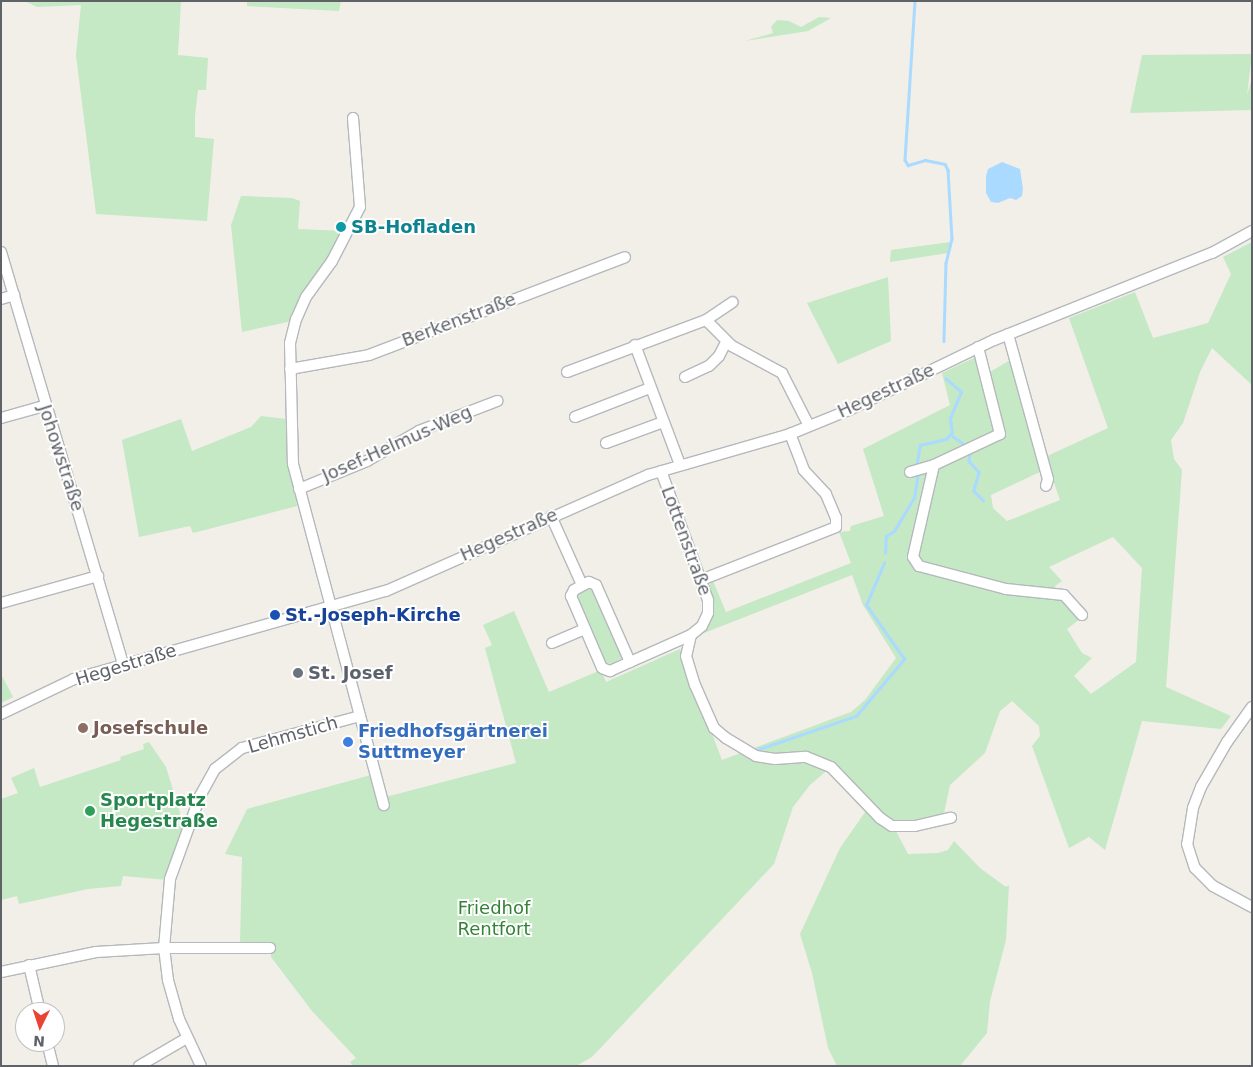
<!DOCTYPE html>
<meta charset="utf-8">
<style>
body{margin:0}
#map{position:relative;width:1253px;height:1067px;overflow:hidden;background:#f1efe8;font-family:"DejaVu Sans",sans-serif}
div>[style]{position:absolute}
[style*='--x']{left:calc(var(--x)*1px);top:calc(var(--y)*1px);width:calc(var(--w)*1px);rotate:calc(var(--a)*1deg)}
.green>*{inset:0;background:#c5e8c5}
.water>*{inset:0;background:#aadaff}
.stream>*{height:2.5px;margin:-1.25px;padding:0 1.25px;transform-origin:1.25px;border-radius:1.25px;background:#aadaff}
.roads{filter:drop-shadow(1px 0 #b5b8bc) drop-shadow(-1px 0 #b5b8bc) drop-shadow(0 1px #b5b8bc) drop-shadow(0 -1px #b5b8bc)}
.minor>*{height:10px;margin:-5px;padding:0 5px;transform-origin:5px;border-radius:5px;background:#fff}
.dots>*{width:14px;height:14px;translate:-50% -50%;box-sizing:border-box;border:2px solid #fff;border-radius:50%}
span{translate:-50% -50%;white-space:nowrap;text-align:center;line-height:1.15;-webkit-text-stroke:4px #fff;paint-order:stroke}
.culture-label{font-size:18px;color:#0d838f;font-weight:700}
.left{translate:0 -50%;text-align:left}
.street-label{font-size:18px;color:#5f6368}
.transit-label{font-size:18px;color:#164399;font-weight:700}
.worship-label{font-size:18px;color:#5b616d;font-weight:700}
.education-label{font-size:18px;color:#785e54;font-weight:700}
.shop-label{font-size:18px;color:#366cbe;font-weight:700}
.leisure-label{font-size:18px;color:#27864d;font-weight:700}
.park-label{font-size:18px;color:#348238}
.frame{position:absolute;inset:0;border:2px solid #5f6368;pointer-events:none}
.north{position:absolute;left:15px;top:1002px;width:50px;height:50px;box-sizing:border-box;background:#fff;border:1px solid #bfc1c3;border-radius:50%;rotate:184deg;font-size:14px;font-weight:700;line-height:20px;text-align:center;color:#5f6368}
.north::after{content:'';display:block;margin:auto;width:18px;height:22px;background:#ea4335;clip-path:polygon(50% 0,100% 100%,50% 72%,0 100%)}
</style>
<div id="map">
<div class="green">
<div style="clip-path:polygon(25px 1px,181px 1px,178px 55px,208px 58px,206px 90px,198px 90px,195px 115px,195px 137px,214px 139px,207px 221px,96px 214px,76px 55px,81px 5px,37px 7px)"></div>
<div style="clip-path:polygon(247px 1px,341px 1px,339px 11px,247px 6px)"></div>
<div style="clip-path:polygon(819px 17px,831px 18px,808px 31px,745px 41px,773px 33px,771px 27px,777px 20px,789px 21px,801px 27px)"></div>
<div style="clip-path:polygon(1252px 54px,1247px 95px,1252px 78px,1252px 110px,1130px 113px,1142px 55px)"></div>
<div style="clip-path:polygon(241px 196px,292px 198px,300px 201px,298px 229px,344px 231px,292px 321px,242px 332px,231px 225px)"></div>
<div style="clip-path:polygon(951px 242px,948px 253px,890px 262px,891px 250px)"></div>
<div style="clip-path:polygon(1252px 242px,1252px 385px,1212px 348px,1200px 372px,1183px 423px,1171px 440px,1174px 459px,1182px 470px,1166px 687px,1231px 716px,1221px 729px,1142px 721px,1105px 850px,1089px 837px,1069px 848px,1032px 746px,1040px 736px,1039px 726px,1012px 701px,1000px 711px,985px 753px,950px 785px,943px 818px,905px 825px,887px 819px,832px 766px,810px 785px,793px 807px,774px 864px,592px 1057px,576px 1066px,353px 1066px,350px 1062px,356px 1058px,312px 1011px,271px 957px,270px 944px,240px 944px,242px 857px,225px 854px,247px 809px,371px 775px,378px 799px,516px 763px,485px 648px,492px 645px,483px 625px,514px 611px,549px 692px,601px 670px,606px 682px,680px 649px,722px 760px,851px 712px,865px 700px,896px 658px,863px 605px,852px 575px,704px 633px,714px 611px,709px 585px,713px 581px,726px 612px,851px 563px,839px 532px,850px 531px,851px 526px,884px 516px,863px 449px,950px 405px,942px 373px,976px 357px,995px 430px,929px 470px,910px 562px,913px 568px,976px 585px,1062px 599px,1081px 618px,1067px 629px,1082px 653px,1092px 658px,1074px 676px,1091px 694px,1136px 662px,1142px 568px,1113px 537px,1049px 567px,1062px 581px,1055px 586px,1058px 592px,1016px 587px,922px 562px,917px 555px,937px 471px,942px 465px,1005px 433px,990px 372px,1010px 360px,1042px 471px,991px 495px,993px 508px,1007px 521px,1060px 500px,1045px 457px,1108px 428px,1069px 318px,1135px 292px,1153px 338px,1208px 323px,1231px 274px,1223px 257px)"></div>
<div style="clip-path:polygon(888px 277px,891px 341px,838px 364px,807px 303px)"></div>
<div style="clip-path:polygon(261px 416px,286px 419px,289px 423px,297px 506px,193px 533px,190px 526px,139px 537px,122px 440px,181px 419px,192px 451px,251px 427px)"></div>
<div style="clip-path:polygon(587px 587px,592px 587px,623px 657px,612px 664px,604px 663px,576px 595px)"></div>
<div style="clip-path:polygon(1px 674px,13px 697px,1px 703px)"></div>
<div style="clip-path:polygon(149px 742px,166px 767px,183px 823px,167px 880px,123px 876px,121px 886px,88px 889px,19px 904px,17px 896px,1px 900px,1px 799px,18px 793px,11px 778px,34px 768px,40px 787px,121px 760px,120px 757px,144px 749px,143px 744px)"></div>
<div style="clip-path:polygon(868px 808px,896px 831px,908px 854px,938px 853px,948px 850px,954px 841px,980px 868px,1006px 887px,1009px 885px,1006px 940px,990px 1001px,987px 1033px,960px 1066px,837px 1066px,828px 1048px,812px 973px,800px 934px,840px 848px)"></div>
</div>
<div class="water">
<div style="clip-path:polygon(1002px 162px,1020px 169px,1023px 189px,1022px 196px,1016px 200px,1010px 198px,998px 203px,991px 202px,986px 193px,986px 176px,988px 169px)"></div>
</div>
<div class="stream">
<div style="--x:915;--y:1;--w:159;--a:93.6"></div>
<div style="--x:905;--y:160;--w:6;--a:59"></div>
<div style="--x:908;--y:165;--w:18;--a:-16"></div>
<div style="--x:925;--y:160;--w:20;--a:11"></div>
<div style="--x:945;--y:164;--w:7;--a:63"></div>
<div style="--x:948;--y:170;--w:69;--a:86.7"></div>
<div style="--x:952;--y:239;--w:25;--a:104"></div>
<div style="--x:946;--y:263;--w:78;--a:91.5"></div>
<div style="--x:951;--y:435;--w:19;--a:35"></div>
<div style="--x:970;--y:453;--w:8;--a:97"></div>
<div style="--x:969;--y:461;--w:15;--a:48"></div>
<div style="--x:979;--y:472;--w:20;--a:105"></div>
<div style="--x:974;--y:491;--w:13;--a:45"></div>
<div style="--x:916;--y:467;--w:22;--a:-80"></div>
<div style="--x:920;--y:445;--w:27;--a:-13"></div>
<div style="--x:946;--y:439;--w:8;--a:-45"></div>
<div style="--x:952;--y:433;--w:15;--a:-98"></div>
<div style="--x:950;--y:418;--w:28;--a:-67"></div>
<div style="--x:961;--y:392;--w:20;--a:-139"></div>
<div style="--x:885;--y:553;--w:17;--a:-87"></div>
<div style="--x:886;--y:536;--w:9;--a:-32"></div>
<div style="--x:894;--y:531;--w:39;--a:-59"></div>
<div style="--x:914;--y:498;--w:26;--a:-81"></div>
<div style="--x:759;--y:749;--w:102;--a:-18.8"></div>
<div style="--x:856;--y:716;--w:75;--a:-49.9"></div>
<div style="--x:904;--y:659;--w:66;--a:-125.1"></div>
<div style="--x:866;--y:605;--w:46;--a:-66.8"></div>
</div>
<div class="roads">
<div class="minor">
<div style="--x:353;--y:118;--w:89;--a:85.5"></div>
<div style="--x:360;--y:207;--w:61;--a:117.4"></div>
<div style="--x:332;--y:261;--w:44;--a:125.8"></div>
<div style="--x:306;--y:297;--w:24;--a:114"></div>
<div style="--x:296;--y:319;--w:25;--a:104"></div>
<div style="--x:290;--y:343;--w:121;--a:88.6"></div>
<div style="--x:293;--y:464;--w:353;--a:75.1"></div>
<div style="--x:1;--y:252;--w:430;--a:73.5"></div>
<div style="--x:1;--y:299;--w:14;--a:-17"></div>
<div style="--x:706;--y:320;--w:32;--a:-34"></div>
<div style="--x:1008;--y:334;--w:150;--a:74.6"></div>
<div style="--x:1048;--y:479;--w:7;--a:106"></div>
<div style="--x:635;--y:345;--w:128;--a:69.4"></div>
<div style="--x:978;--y:347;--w:90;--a:75.8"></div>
<div style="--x:1000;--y:434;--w:73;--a:154.8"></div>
<div style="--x:934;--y:465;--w:94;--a:102.9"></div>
<div style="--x:913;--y:557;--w:11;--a:56"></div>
<div style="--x:919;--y:566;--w:90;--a:14.8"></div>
<div style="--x:1006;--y:589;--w:58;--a:5.9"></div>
<div style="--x:1064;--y:595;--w:27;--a:48"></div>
<div style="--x:290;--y:369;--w:80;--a:-10"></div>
<div style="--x:369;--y:355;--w:274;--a:-20.9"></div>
<div style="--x:567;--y:372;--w:148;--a:-20.5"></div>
<div style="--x:706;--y:320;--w:37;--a:45"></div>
<div style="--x:732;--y:346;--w:57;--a:28.4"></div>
<div style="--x:782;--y:373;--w:59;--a:63"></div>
<div style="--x:685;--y:377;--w:26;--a:-25"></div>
<div style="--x:709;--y:366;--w:14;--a:-45"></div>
<div style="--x:719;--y:356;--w:16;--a:-63"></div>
<div style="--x:575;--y:417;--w:80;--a:-21.1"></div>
<div style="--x:1;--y:418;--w:45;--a:-15.6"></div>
<div style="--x:606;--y:443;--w:61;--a:-20.2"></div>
<div style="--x:910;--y:472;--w:25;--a:-16"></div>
<div style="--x:299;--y:489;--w:74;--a:-22.4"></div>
<div style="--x:367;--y:461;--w:60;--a:-30"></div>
<div style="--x:419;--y:431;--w:84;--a:-21"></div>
<div style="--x:551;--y:516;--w:76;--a:65.8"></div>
<div style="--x:701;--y:580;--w:145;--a:-21.4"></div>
<div style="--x:836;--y:527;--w:9;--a:-90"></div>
<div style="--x:836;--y:518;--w:26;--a:-113"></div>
<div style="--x:826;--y:494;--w:33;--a:-133"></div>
<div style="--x:804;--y:470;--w:39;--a:-111"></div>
<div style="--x:1;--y:603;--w:101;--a:-15.6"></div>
<div style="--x:691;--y:635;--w:22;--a:103"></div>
<div style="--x:686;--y:656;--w:30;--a:73"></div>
<div style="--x:695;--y:685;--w:47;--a:66.2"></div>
<div style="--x:714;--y:728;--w:16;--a:40"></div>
<div style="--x:726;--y:738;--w:35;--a:31"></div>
<div style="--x:756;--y:756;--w:19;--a:9"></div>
<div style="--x:775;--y:759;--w:31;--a:-4"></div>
<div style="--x:806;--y:757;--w:27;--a:22"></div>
<div style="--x:831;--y:767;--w:71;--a:46.1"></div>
<div style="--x:880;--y:818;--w:14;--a:34"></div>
<div style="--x:892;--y:826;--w:23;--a:0"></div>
<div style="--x:915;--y:826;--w:37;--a:-13"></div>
<div style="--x:552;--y:643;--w:36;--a:-23"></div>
<div style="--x:630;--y:662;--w:84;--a:-113.8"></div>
<div style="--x:596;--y:585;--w:8;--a:-157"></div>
<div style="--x:589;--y:582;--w:17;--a:152"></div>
<div style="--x:574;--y:590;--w:7;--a:117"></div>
<div style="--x:571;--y:596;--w:78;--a:66.7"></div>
<div style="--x:602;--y:668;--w:9;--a:21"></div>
<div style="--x:610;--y:671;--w:22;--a:-24"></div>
<div style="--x:630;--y:662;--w:67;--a:-23.9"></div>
<div style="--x:691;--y:635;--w:14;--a:-39"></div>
<div style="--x:702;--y:626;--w:14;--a:-65"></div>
<div style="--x:708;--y:613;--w:13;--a:-90"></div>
<div style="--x:708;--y:600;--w:137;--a:-110"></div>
<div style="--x:1252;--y:707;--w:43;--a:125.5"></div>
<div style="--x:1227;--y:742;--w:52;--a:120"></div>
<div style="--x:1201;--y:787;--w:22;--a:111"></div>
<div style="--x:1193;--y:808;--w:36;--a:99"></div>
<div style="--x:1187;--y:844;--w:25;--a:72"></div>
<div style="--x:1195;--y:868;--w:25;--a:45"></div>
<div style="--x:1213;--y:886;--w:44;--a:28.3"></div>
<div style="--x:1;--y:714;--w:81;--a:-25.6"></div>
<div style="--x:74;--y:679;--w:324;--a:-15.8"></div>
<div style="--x:386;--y:591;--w:287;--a:-23.9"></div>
<div style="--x:648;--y:475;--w:148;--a:-16.1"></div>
<div style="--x:790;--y:434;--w:64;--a:-22.1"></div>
<div style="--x:849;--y:410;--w:161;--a:-25.8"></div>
<div style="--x:994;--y:340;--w:235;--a:-21.8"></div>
<div style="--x:1212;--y:253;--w:46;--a:-28.8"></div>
<div style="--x:29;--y:965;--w:48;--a:76.8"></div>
<div style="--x:1;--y:972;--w:97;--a:-11.9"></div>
<div style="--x:96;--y:952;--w:68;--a:-3.4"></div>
<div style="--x:164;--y:948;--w:106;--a:0"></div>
<div style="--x:47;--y:1042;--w:25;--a:76"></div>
<div style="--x:139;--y:1066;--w:56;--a:-30.3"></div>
<div style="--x:201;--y:1066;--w:52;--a:-115.1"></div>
<div style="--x:179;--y:1019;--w:41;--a:-105.8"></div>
<div style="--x:168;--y:980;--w:32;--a:-97"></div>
<div style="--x:164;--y:948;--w:69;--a:-85"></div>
<div style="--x:170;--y:879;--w:88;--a:-70.1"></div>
<div style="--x:200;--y:796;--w:31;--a:-61"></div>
<div style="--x:215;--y:769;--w:34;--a:-38"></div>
<div style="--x:242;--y:748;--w:122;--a:-15.2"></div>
</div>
</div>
<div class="dots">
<div style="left:341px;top:227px;background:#0f9aa8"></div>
<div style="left:275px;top:615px;background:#1a4fb4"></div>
<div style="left:298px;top:673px;background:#6b7280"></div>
<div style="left:83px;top:728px;background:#8d6e63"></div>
<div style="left:348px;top:742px;background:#3f7fe0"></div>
<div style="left:90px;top:811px;background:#2e9e5b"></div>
</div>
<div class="culture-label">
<span class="left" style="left:351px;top:227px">SB-Hofladen</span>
</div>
<div class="street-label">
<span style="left:459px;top:320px;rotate:-21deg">Berkenstraße</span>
<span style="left:886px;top:391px;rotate:-25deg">Hegestraße</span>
<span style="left:397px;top:444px;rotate:-24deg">Josef-Helmus-Weg</span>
<span style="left:61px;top:458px;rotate:72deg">Johowstraße</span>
<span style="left:509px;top:535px;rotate:-24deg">Hegestraße</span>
<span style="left:686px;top:541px;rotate:70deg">Lottenstraße</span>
<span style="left:126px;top:665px;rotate:-17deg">Hegestraße</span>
<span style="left:293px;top:735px;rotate:-16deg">Lehmstich</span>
</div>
<div class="transit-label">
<span class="left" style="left:285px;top:615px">St.-Joseph-Kirche</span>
</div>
<div class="worship-label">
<span class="left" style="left:308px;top:673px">St. Josef</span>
</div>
<div class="education-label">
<span class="left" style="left:93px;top:728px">Josefschule</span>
</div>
<div class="shop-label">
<span class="left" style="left:358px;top:742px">Friedhofsgärtnerei<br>Suttmeyer</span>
</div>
<div class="leisure-label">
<span class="left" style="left:100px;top:811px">Sportplatz<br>Hegestraße</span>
</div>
<div class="park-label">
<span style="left:494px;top:919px">Friedhof<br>Rentfort</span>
</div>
<div class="frame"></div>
<div class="north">N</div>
</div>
